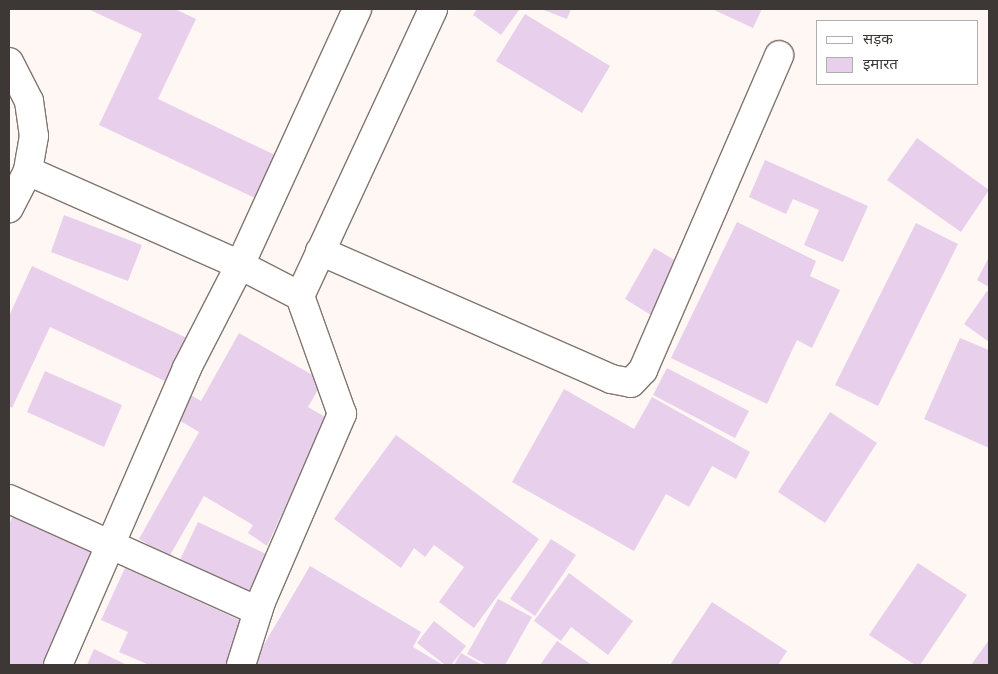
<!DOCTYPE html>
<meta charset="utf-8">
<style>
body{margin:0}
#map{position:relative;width:998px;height:674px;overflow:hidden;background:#fff7f3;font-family:"Exo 2","Noto Sans Devanagari",sans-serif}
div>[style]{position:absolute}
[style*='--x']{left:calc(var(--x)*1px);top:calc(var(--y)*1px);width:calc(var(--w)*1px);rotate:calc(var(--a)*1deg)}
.building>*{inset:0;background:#e8d0ec}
.roads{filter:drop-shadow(1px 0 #81766f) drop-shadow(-1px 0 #81766f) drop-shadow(0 1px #81766f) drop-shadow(0 -1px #81766f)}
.street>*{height:28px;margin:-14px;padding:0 14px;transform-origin:14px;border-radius:14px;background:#fff}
span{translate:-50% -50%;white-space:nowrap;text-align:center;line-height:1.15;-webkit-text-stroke:4.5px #fff;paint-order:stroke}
.frame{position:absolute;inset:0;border:10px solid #3d3835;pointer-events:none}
.legend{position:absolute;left:816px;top:20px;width:162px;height:65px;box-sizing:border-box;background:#fff;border:1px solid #b1afae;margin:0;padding:6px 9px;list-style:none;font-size:15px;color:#3d3835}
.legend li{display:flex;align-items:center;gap:10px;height:25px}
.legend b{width:25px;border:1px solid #b1afae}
</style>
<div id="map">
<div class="building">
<div style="clip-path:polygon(88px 9px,175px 9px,196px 19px,158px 99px,275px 155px,255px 198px,99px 125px,142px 34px)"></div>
<div style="clip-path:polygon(477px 9px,517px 9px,519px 10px,501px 35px,473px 15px)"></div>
<div style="clip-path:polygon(541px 9px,571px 9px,567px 19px)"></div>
<div style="clip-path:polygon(712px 9px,762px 9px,753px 28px)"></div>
<div style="clip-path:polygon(525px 14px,610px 66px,582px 113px,496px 61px)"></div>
<div style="clip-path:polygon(917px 138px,989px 190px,961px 232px,887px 180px)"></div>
<div style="clip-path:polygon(765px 160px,868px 206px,843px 262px,804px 245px,819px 210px,793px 199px,786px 214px,749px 197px)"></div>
<div style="clip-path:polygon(64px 215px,142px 245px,128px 281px,51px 252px)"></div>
<div style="clip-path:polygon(737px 222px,816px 261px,810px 276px,840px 290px,812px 348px,797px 340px,767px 404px,671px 358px)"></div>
<div style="clip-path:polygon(916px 223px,958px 244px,878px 406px,835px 385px)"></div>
<div style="clip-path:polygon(654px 248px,685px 266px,659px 320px,625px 299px)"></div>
<div style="clip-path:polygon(989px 257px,989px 287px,977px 280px)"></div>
<div style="clip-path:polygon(32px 266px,187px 338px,167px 382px,50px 327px,12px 408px,9px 406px,9px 316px)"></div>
<div style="clip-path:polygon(987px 291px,989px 293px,989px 342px,964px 324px)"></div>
<div style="clip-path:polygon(239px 333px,323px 381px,308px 407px,332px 421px,293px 490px,267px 546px,248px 533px,253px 525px,204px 496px,169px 557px,139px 539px,199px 432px,170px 415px,184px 391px,201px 401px)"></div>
<div style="clip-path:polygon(960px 338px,989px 350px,989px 448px,924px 419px)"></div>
<div style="clip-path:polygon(667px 368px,749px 411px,735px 438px,653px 395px)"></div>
<div style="clip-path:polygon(45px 371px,122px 405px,104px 447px,27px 412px)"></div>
<div style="clip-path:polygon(564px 389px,634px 429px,652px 397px,750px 452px,736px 479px,712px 466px,689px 507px,666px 494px,634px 551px,512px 482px)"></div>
<div style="clip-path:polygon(830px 412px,877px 443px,825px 523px,778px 492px)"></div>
<div style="clip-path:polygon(396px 435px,539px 539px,474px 628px,439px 602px,464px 567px,434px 545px,425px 557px,414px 548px,401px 568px,334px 519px)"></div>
<div style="clip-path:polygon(13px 515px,99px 553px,50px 665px,9px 665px,9px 525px)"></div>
<div style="clip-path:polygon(198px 522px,266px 554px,247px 597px,178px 564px)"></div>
<div style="clip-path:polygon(551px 539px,576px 555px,535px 616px,510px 599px)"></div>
<div style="clip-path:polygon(918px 563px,967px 595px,920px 665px,915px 665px,869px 635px)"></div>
<div style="clip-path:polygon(310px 566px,421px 632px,413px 647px,443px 665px,252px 665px)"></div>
<div style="clip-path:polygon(125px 568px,246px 623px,227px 665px,149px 665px,119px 652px,128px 632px,101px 620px)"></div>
<div style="clip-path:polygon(569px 573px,633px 621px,608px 655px,571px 627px,561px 641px,534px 621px)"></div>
<div style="clip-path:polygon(498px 599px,532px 617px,505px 665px,487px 665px,467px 654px)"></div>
<div style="clip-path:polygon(712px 602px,787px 651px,778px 665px,670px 665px)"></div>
<div style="clip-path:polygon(434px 621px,466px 646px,451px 665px,445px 665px,417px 643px)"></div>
<div style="clip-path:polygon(989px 640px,989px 665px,971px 665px)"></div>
<div style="clip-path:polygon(557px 641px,592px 665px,540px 665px)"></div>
<div style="clip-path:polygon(94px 649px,127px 665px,87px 665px)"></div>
<div style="clip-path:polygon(461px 653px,482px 665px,454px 665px)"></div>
</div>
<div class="roads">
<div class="street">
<div style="--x:9;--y:62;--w:44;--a:62.9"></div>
<div style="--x:29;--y:101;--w:35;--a:82"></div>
<div style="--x:34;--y:136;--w:36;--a:100"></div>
<div style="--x:28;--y:171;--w:42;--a:117.2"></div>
<div style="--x:28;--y:171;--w:232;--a:23.9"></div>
<div style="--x:240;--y:265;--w:68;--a:27.3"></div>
<div style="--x:320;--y:251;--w:318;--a:23.7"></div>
<div style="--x:611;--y:379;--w:20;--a:11"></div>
<div style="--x:631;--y:383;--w:18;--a:-47"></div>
<div style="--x:643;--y:370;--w:343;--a:-66.6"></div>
<div style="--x:9;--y:499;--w:273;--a:24.2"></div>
<div style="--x:58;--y:665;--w:324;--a:-66.5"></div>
<div style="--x:187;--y:368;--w:116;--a:-62.8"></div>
<div style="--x:240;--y:265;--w:281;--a:-65.4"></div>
<div style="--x:241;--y:665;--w:66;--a:-72.4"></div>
<div style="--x:261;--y:602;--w:205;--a:-66.7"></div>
<div style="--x:342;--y:414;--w:125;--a:-109.6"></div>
<div style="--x:300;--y:296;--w:316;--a:-65.1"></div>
</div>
</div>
<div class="frame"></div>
<ul class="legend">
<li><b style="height:6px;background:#fff"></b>सड़क</li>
<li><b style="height:14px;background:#e8d0ec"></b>इमारत</li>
</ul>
</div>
